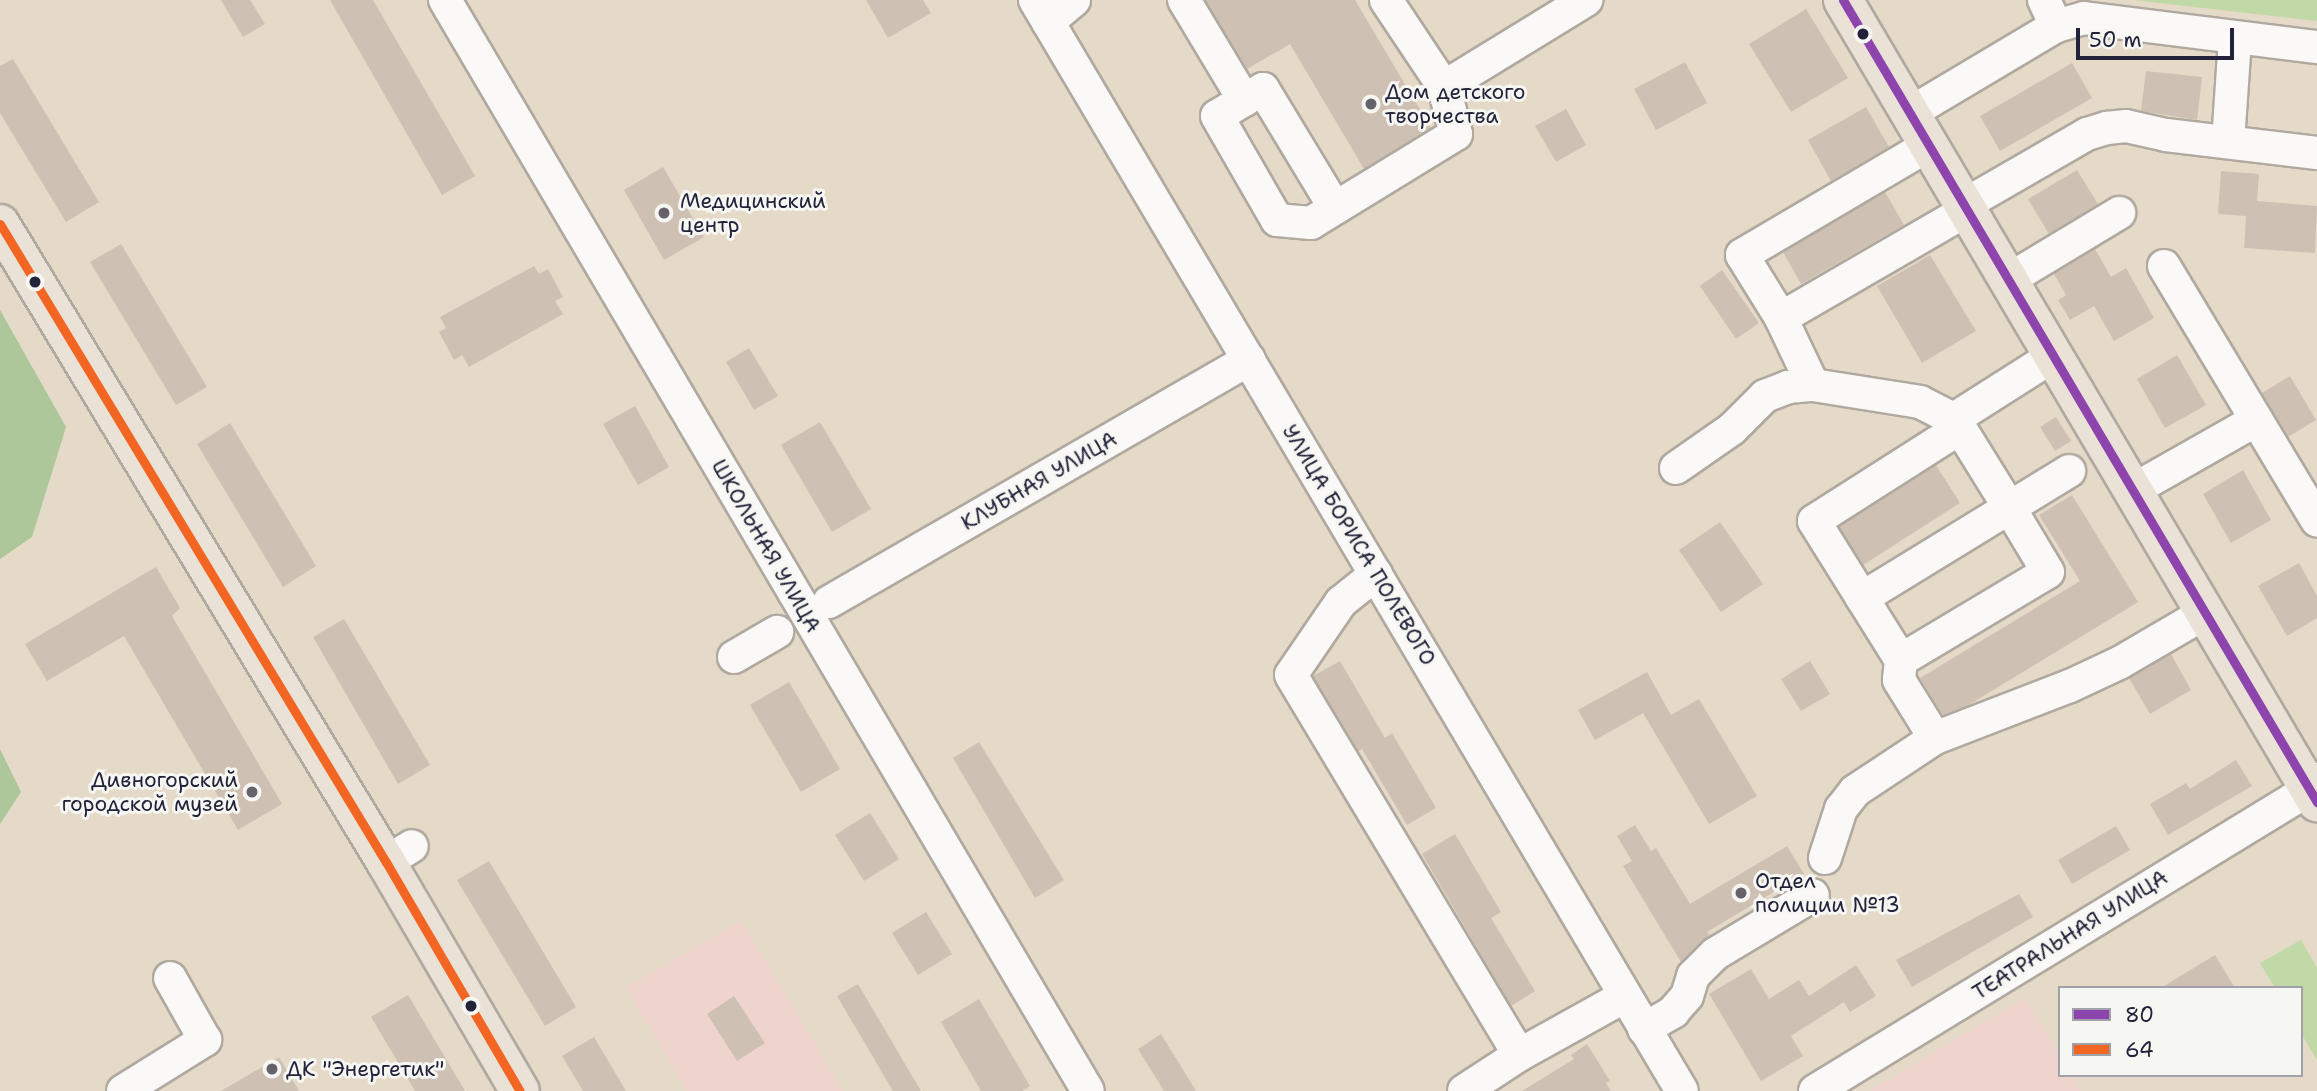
<!DOCTYPE html>
<meta charset="utf-8">
<style>
body{margin:0}
#map{position:relative;width:2317px;height:1091px;overflow:hidden;background:#e5d9c8;font-family:"Shantell Sans",sans-serif}
div>[style]{position:absolute}
[style*='--x']{left:calc(var(--x)*1px);top:calc(var(--y)*1px);width:calc(var(--w)*1px);rotate:calc(var(--a)*1deg)}
.built>*{inset:0;background:#efd4ce}
.green>*{inset:0;background:#c0d9a6}
.forest>*{inset:0;background:#adc79b}
.building>*{inset:0;background:#cfc0b4}
.roads{filter:drop-shadow(2px 0 #b0a9a0) drop-shadow(-2px 0 #b0a9a0) drop-shadow(0 2px #b0a9a0) drop-shadow(0 -2px #b0a9a0)}
.minor>*{height:32px;margin:-16px;padding:0 16px;transform-origin:16px;border-radius:16px;background:#fbf9f7}
.major>*{height:38px;margin:-19px;padding:0 19px;transform-origin:19px;border-radius:19px;background:#eae2d6}
.bus-1>*{height:9px;margin:-4.5px;padding:0 4.5px;transform-origin:4.5px;border-radius:4.5px;background:#8e44ad}
.bus-2>*{height:9px;margin:-4.5px;padding:0 4.5px;transform-origin:4.5px;border-radius:4.5px;background:#f26522}
.dots>*{width:19px;height:19px;translate:-50% -50%;box-sizing:border-box;border:4px solid #f6f6f2;border-radius:50%}
span{translate:-50% -50%;white-space:nowrap;text-align:center;line-height:1.15;-webkit-text-stroke:6px #f6f6f2;paint-order:stroke}
.poi-label{font-size:21px;color:#22223b}
.left{translate:0 -50%;text-align:left}
.right{translate:-100% -50%;text-align:right}
.street-label{font-size:21px;color:#22223b}
.legend{position:absolute;left:2058px;top:986px;width:245px;height:91px;box-sizing:border-box;background:#f6f6f2;border:2px solid #a1a1a9;margin:0;padding:9px 12px;list-style:none;font-size:21px;color:#22223b}
.legend li{display:flex;align-items:center;gap:14px;height:35px}
.legend b{width:35px;border:2px solid #a1a1a9}
.scale{position:absolute;left:2076px;top:28px;width:158px;height:32px;box-sizing:border-box;border:4px solid #22223b;border-top:0;padding-left:9px;font-size:21px;line-height:24px;white-space:nowrap;color:#22223b;-webkit-text-stroke:5px #f6f6f2;paint-order:stroke}
</style>
<div id="map">
<div class="built">
<div style="clip-path:polygon(741px 920px,843px 1091px,687px 1091px,626px 988px)"></div>
<div style="clip-path:polygon(2025px 998px,2060px 1055px,2060px 1075px,2072px 1075px,2081px 1091px,1869px 1091px)"></div>
</div>
<div class="green">
<div style="clip-path:polygon(2134px 0,2317px 0,2317px 21px)"></div>
<div style="clip-path:polygon(2301px 940px,2317px 968px,2317px 1060px,2301px 1033px,2301px 988px,2275px 988px,2260px 963px)"></div>
</div>
<div class="forest">
<div style="clip-path:polygon(0 310px,66px 427px,32px 537px,0 559px)"></div>
<div style="clip-path:polygon(0 749px,21px 792px,0 824px)"></div>
</div>
<div class="building">
<div style="clip-path:polygon(221px 0,250px 0,265px 24px,243px 37px)"></div>
<div style="clip-path:polygon(330px 0,373px 0,475px 176px,442px 195px)"></div>
<div style="clip-path:polygon(866px 0,923px 0,931px 13px,888px 38px)"></div>
<div style="clip-path:polygon(1205px 0,1355px 0,1431px 128px,1364px 169px,1290px 44px,1247px 69px)"></div>
<div style="clip-path:polygon(1806px 9px,1848px 78px,1791px 112px,1749px 44px)"></div>
<div style="clip-path:polygon(13px 59px,99px 202px,66px 222px,0 113px,0 66px)"></div>
<div style="clip-path:polygon(1685px 62px,1707px 103px,1656px 130px,1634px 89px)"></div>
<div style="clip-path:polygon(2072px 63px,2092px 98px,2000px 151px,1980px 116px)"></div>
<div style="clip-path:polygon(2146px 71px,2202px 77px,2197px 120px,2141px 111px)"></div>
<div style="clip-path:polygon(1866px 107px,1889px 147px,1831px 181px,1808px 140px)"></div>
<div style="clip-path:polygon(1566px 109px,1586px 145px,1556px 162px,1535px 126px)"></div>
<div style="clip-path:polygon(663px 167px,704px 237px,664px 260px,624px 190px)"></div>
<div style="clip-path:polygon(2077px 170px,2098px 204px,2049px 234px,2028px 199px)"></div>
<div style="clip-path:polygon(2221px 171px,2259px 174px,2257px 201px,2317px 206px,2315px 253px,2244px 248px,2246px 216px,2218px 214px)"></div>
<div style="clip-path:polygon(1885px 192px,1904px 225px,1801px 284px,1783px 252px)"></div>
<div style="clip-path:polygon(121px 244px,207px 387px,176px 405px,90px 262px)"></div>
<div style="clip-path:polygon(2095px 249px,2111px 277px,2126px 268px,2154px 318px,2114px 341px,2094px 306px,2070px 320px,2058px 300px,2066px 295px,2054px 274px)"></div>
<div style="clip-path:polygon(1930px 255px,1976px 331px,1922px 363px,1877px 286px)"></div>
<div style="clip-path:polygon(534px 266px,539px 274px,548px 269px,563px 297px,555px 301px,563px 314px,469px 367px,462px 355px,454px 360px,439px 332px,446px 328px,440px 317px)"></div>
<div style="clip-path:polygon(1722px 270px,1759px 323px,1736px 339px,1700px 286px)"></div>
<div style="clip-path:polygon(749px 348px,778px 396px,754px 410px,726px 362px)"></div>
<div style="clip-path:polygon(2177px 355px,2206px 405px,2165px 428px,2137px 379px)"></div>
<div style="clip-path:polygon(2290px 376px,2316px 420px,2288px 437px,2262px 393px)"></div>
<div style="clip-path:polygon(635px 406px,669px 467px,638px 485px,603px 424px)"></div>
<div style="clip-path:polygon(2056px 417px,2071px 441px,2055px 451px,2040px 427px)"></div>
<div style="clip-path:polygon(820px 422px,871px 509px,832px 532px,781px 445px)"></div>
<div style="clip-path:polygon(230px 423px,316px 566px,283px 587px,197px 444px)"></div>
<div style="clip-path:polygon(1936px 465px,1960px 503px,1863px 565px,1839px 527px)"></div>
<div style="clip-path:polygon(2243px 470px,2271px 520px,2231px 543px,2203px 494px)"></div>
<div style="clip-path:polygon(2072px 495px,2138px 602px,1967px 706px,1943px 715px,1920px 678px,2080px 581px,2039px 515px)"></div>
<div style="clip-path:polygon(1720px 522px,1763px 584px,1721px 612px,1679px 550px)"></div>
<div style="clip-path:polygon(2299px 563px,2317px 596px,2317px 618px,2287px 636px,2258px 586px)"></div>
<div style="clip-path:polygon(156px 567px,180px 608px,172px 616px,282px 804px,238px 830px,124px 636px,47px 681px,25px 644px)"></div>
<div style="clip-path:polygon(344px 619px,430px 765px,398px 784px,313px 637px)"></div>
<div style="clip-path:polygon(2171px 654px,2191px 690px,2150px 714px,2129px 678px)"></div>
<div style="clip-path:polygon(1340px 661px,1385px 738px,1392px 733px,1436px 808px,1407px 825px,1362px 749px,1358px 751px,1313px 676px)"></div>
<div style="clip-path:polygon(1810px 661px,1830px 694px,1801px 711px,1781px 679px)"></div>
<div style="clip-path:polygon(1647px 672px,1671px 715px,1699px 699px,1757px 796px,1709px 824px,1643px 713px,1595px 740px,1578px 710px)"></div>
<div style="clip-path:polygon(789px 682px,840px 769px,801px 792px,750px 705px)"></div>
<div style="clip-path:polygon(979px 742px,1064px 880px,1035px 898px,953px 758px)"></div>
<div style="clip-path:polygon(2236px 760px,2252px 786px,2168px 835px,2150px 804px,2186px 783px,2190px 789px)"></div>
<div style="clip-path:polygon(870px 813px,899px 859px,864px 881px,835px 835px)"></div>
<div style="clip-path:polygon(1635px 825px,1651px 851px,1656px 848px,1690px 904px,1787px 846px,1804px 874px,1707px 932px,1710px 936px,1681px 962px,1623px 866px,1632px 861px,1617px 836px)"></div>
<div style="clip-path:polygon(2116px 826px,2130px 850px,2072px 884px,2058px 860px)"></div>
<div style="clip-path:polygon(1455px 834px,1501px 912px,1491px 918px,1535px 991px,1511px 1006px,1422px 854px)"></div>
<div style="clip-path:polygon(489px 861px,576px 1007px,545px 1026px,457px 880px)"></div>
<div style="clip-path:polygon(2019px 894px,2033px 917px,1912px 987px,1896px 960px)"></div>
<div style="clip-path:polygon(926px 912px,952px 954px,918px 975px,892px 933px)"></div>
<div style="clip-path:polygon(2215px 955px,2235px 988px,2161px 988px)"></div>
<div style="clip-path:polygon(1856px 965px,1876px 996px,1850px 1012px,1844px 1002px,1791px 1036px,1803px 1056px,1761px 1081px,1709px 994px,1751px 969px,1769px 999px,1799px 980px,1809px 996px)"></div>
<div style="clip-path:polygon(858px 984px,921px 1091px,893px 1091px,837px 996px)"></div>
<div style="clip-path:polygon(408px 995px,465px 1091px,415px 1091px,371px 1017px)"></div>
<div style="clip-path:polygon(734px 996px,765px 1043px,737px 1061px,707px 1014px)"></div>
<div style="clip-path:polygon(979px 999px,1030px 1086px,1022px 1091px,981px 1091px,941px 1022px)"></div>
<div style="clip-path:polygon(1161px 1034px,1196px 1091px,1164px 1091px,1138px 1049px)"></div>
<div style="clip-path:polygon(594px 1037px,626px 1091px,583px 1091px,562px 1056px)"></div>
<div style="clip-path:polygon(1587px 1044px,1610px 1081px,1606px 1083px,1611px 1091px,1522px 1091px,1574px 1059px,1571px 1055px)"></div>
<div style="clip-path:polygon(279px 1057px,299px 1091px,221px 1091px)"></div>
</div>
<div class="roads">
<div class="minor">
<div style="--x:445;--y:0;--w:1266;--a:59.49"></div>
<div style="--x:1035;--y:0;--w:1268;--a:59.33"></div>
<div style="--x:1184;--y:0;--w:117;--a:59"></div>
<div style="--x:1244;--y:100;--w:31;--a:149"></div>
<div style="--x:1217;--y:116;--w:120;--a:60"></div>
<div style="--x:1277;--y:220;--w:34;--a:5"></div>
<div style="--x:1311;--y:223;--w:170;--a:-31.5"></div>
<div style="--x:1456;--y:134;--w:49;--a:-104.3"></div>
<div style="--x:1444;--y:87;--w:167;--a:-31.5"></div>
<div style="--x:1386;--y:0;--w:105;--a:56.3"></div>
<div style="--x:2044;--y:0;--w:29;--a:65"></div>
<div style="--x:1048;--y:22;--w:34;--a:-40"></div>
<div style="--x:1244;--y:100;--w:22;--a:-30"></div>
<div style="--x:1263;--y:89;--w:139;--a:58.8"></div>
<div style="--x:1910;--y:113;--w:170;--a:-30.8"></div>
<div style="--x:2056;--y:26;--w:29;--a:-16"></div>
<div style="--x:2084;--y:18;--w:235;--a:7.1"></div>
<div style="--x:2228;--y:142;--w:104;--a:-86.1"></div>
<div style="--x:1929;--y:145;--w:217;--a:149.5"></div>
<div style="--x:1742;--y:255;--w:74;--a:58.2"></div>
<div style="--x:1781;--y:318;--w:215;--a:-30.1"></div>
<div style="--x:1964;--y:205;--w:142;--a:-30"></div>
<div style="--x:2087;--y:134;--w:21;--a:-17"></div>
<div style="--x:2107;--y:128;--w:19;--a:-6"></div>
<div style="--x:2126;--y:126;--w:41;--a:12.7"></div>
<div style="--x:2166;--y:135;--w:152;--a:6.8"></div>
<div style="--x:2164;--y:266;--w:297;--a:59"></div>
<div style="--x:2008;--y:280;--w:130;--a:-31.1"></div>
<div style="--x:1781;--y:318;--w:74;--a:64.5"></div>
<div style="--x:1960;--y:428;--w:173;--a:147.5"></div>
<div style="--x:1814;--y:521;--w:164;--a:58"></div>
<div style="--x:1901;--y:660;--w:171;--a:-30.9"></div>
<div style="--x:2048;--y:572;--w:76;--a:-121"></div>
<div style="--x:2009;--y:507;--w:93;--a:-121.8"></div>
<div style="--x:1960;--y:428;--w:11;--a:-124"></div>
<div style="--x:1954;--y:419;--w:117;--a:-32.5"></div>
<div style="--x:1676;--y:468;--w:68;--a:-34.9"></div>
<div style="--x:1732;--y:429;--w:47;--a:-45"></div>
<div style="--x:1765;--y:396;--w:25;--a:-21"></div>
<div style="--x:1788;--y:387;--w:25;--a:-5"></div>
<div style="--x:1813;--y:385;--w:108;--a:9"></div>
<div style="--x:1920;--y:402;--w:38;--a:27"></div>
<div style="--x:2133;--y:490;--w:142;--a:-29.6"></div>
<div style="--x:1376;--y:574;--w:45;--a:141.3"></div>
<div style="--x:1341;--y:602;--w:88;--a:124.4"></div>
<div style="--x:1291;--y:675;--w:443;--a:59"></div>
<div style="--x:1519;--y:1055;--w:121;--a:-29.1"></div>
<div style="--x:1862;--y:598;--w:243;--a:-31.5"></div>
<div style="--x:829;--y:602;--w:485;--a:-30"></div>
<div style="--x:734;--y:657;--w:50;--a:-30.2"></div>
<div style="--x:1901;--y:660;--w:20;--a:96"></div>
<div style="--x:1899;--y:680;--w:68;--a:58.2"></div>
<div style="--x:1935;--y:738;--w:145;--a:-21.1"></div>
<div style="--x:2070;--y:686;--w:56;--a:-25.2"></div>
<div style="--x:2121;--y:662;--w:97;--a:-30.3"></div>
<div style="--x:404;--y:851;--w:9;--a:-32"></div>
<div style="--x:1825;--y:858;--w:52;--a:-71.9"></div>
<div style="--x:1841;--y:809;--w:23;--a:-52"></div>
<div style="--x:1855;--y:791;--w:96;--a:-33.5"></div>
<div style="--x:1644;--y:1029;--w:34;--a:-30"></div>
<div style="--x:1673;--y:1012;--w:21;--a:-49"></div>
<div style="--x:1687;--y:996;--w:21;--a:-73"></div>
<div style="--x:1693;--y:976;--w:31;--a:-45"></div>
<div style="--x:1715;--y:954;--w:114;--a:-31"></div>
<div style="--x:123;--y:1091;--w:97;--a:-31.9"></div>
<div style="--x:205;--y:1040;--w:71;--a:-119.4"></div>
<div style="--x:1464;--y:1091;--w:66;--a:-33.2"></div>
<div style="--x:1815;--y:1091;--w:580;--a:-31.39"></div>
<div style="--x:2310;--y:789;--w:5;--a:-127"></div>
<div style="--x:2307;--y:785;--w:12;--a:-31"></div>
</div>
<div class="major">
<div style="--x:1843;--y:0;--w:932;--a:59.42"></div>
<div style="--x:0;--y:224;--w:746;--a:58.83"></div>
<div style="--x:386;--y:862;--w:265;--a:59.7"></div>
</div>
</div>
<div class="bus-1">
<div style="--x:1843;--y:0;--w:932;--a:59.42"></div>
</div>
<div class="bus-2">
<div style="--x:0;--y:224;--w:746;--a:58.83"></div>
<div style="--x:386;--y:862;--w:265;--a:59.7"></div>
</div>
<div class="dots">
<div style="left:1863px;top:34px;background:#22223b"></div>
<div style="left:1371px;top:104px;background:#66626c"></div>
<div style="left:664px;top:213px;background:#66626c"></div>
<div style="left:35px;top:282px;background:#22223b"></div>
<div style="left:252px;top:792px;background:#66626c"></div>
<div style="left:1741px;top:893px;background:#66626c"></div>
<div style="left:471px;top:1006px;background:#22223b"></div>
<div style="left:272px;top:1069px;background:#66626c"></div>
</div>
<div class="poi-label">
<span class="left" style="left:1385px;top:104px">Дом детского<br>творчества</span>
<span class="left" style="left:680px;top:213px">Медицинский<br>центр</span>
<span class="right" style="left:238px;top:792px">Дивногорский<br>городской музей</span>
<span class="left" style="left:1755px;top:893px">Отдел<br>полиции №13</span>
<span class="left" style="left:286px;top:1069px">ДК "Энергетик"</span>
</div>
<div class="street-label">
<span style="left:1039px;top:481px;rotate:-30deg">КЛУБНАЯ УЛИЦА</span>
<span style="left:1359px;top:545px;rotate:59deg">УЛИЦА БОРИСА ПОЛЕВОГО</span>
<span style="left:766px;top:546px;rotate:60deg">ШКОЛЬНАЯ УЛИЦА</span>
<span style="left:2070px;top:935px;rotate:-32deg">ТЕАТРАЛЬНАЯ УЛИЦА</span>
</div>
<ul class="legend">
<li><b style="height:9px;background:#8e44ad"></b>80</li>
<li><b style="height:9px;background:#f26522"></b>64</li>
</ul>
<div class="scale">50 m</div>
</div>
